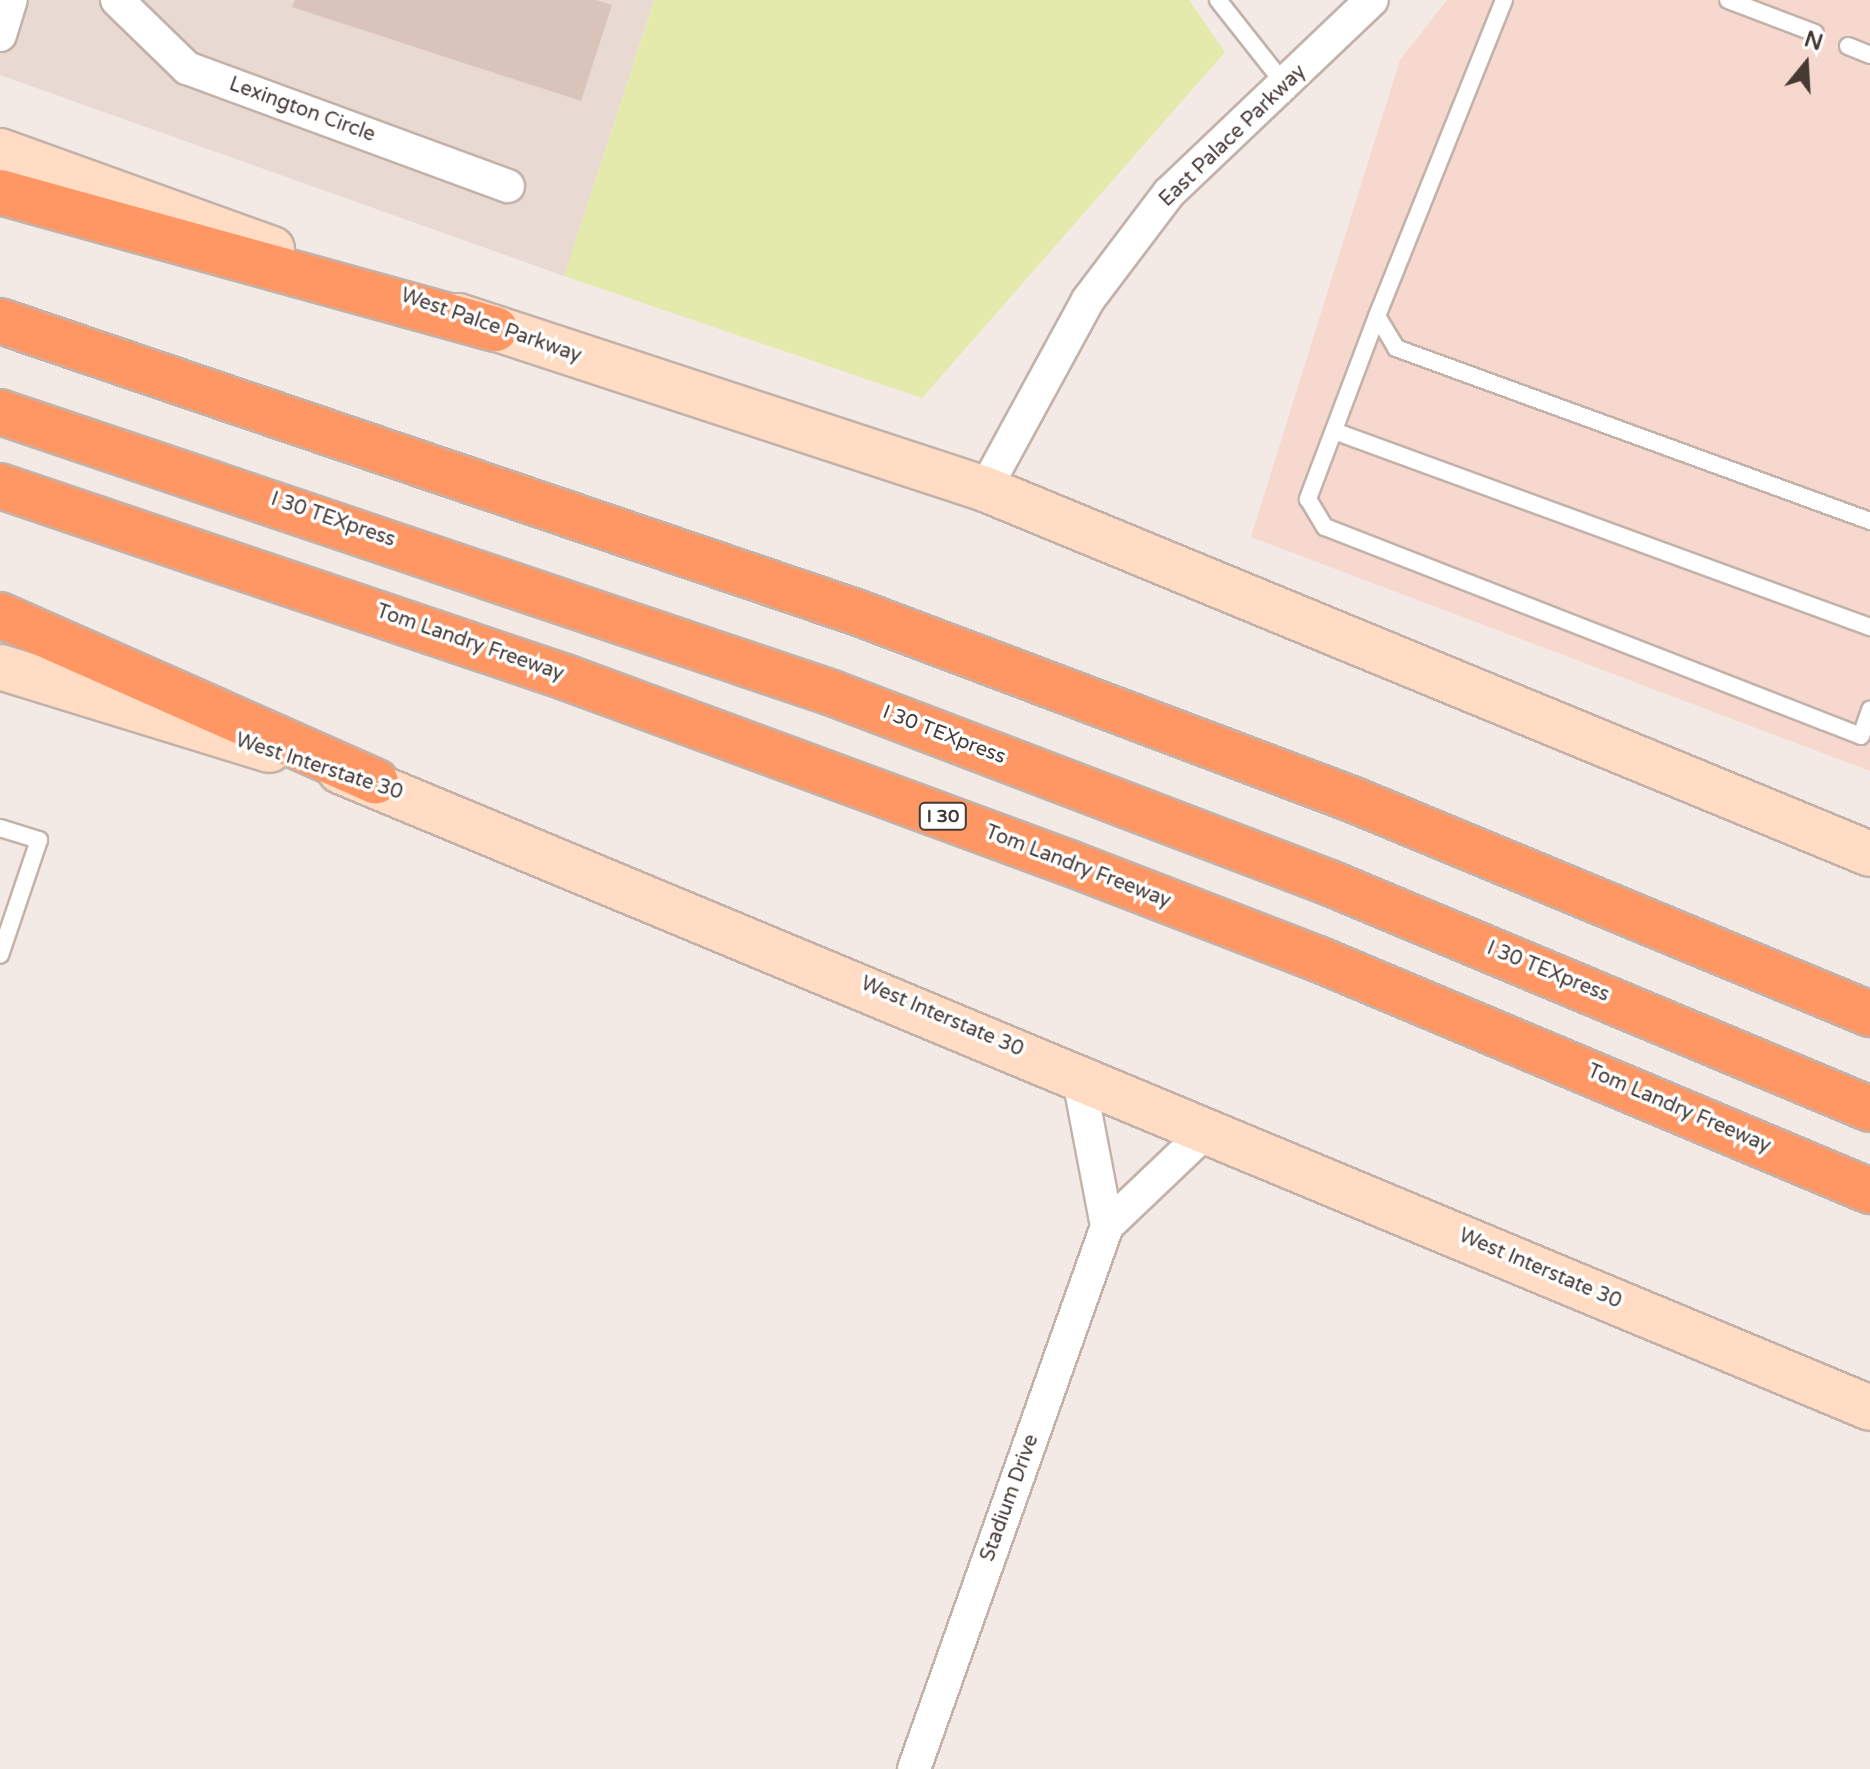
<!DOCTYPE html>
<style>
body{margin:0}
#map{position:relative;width:1870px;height:1769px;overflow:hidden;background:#f3eae5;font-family:"Varela Round",sans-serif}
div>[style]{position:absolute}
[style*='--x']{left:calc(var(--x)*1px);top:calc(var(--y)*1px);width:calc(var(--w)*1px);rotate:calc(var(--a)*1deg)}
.residential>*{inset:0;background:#e8dad2}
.commercial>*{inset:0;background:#f7d8ce}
.green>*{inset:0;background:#e3eaab}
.building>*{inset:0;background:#d9c4bc}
.roads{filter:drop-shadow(2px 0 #c2b2aa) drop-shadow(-2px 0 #c2b2aa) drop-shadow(0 2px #c2b2aa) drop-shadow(0 -2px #c2b2aa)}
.service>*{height:16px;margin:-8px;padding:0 8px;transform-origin:8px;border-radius:8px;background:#fff}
.minor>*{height:32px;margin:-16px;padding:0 16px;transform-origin:16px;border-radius:16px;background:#fff}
.secondary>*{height:44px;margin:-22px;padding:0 22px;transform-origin:22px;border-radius:22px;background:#ffdcc3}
.motorway>*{height:44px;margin:-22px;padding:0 22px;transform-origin:22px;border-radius:22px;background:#ff9764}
span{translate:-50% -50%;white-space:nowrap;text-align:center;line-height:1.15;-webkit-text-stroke:7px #fff;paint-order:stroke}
.shield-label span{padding:2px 6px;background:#fff;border:2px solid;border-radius:6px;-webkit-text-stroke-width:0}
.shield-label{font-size:18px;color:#463934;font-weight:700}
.street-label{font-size:20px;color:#463934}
.north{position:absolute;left:1766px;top:24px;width:80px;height:80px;-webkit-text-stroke:6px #fff;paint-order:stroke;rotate:18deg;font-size:22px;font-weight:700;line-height:32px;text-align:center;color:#463934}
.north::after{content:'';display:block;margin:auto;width:28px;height:36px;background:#463934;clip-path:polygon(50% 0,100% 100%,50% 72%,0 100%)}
</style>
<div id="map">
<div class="residential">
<div style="clip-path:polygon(0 0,654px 0,564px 276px,0 75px)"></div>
</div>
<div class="commercial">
<div style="clip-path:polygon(1447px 0,1870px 0,1870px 771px,1251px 537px,1400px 60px)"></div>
</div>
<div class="green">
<div style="clip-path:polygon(654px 0,1189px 0,1225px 52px,922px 398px,564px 276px)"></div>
</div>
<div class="building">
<div style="clip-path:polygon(295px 0,596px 0,612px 5px,581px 101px,292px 7px)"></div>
</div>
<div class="roads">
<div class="service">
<div style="--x:1218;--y:0;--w:110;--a:51.7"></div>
<div style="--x:1504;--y:0;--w:341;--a:111.9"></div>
<div style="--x:1377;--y:316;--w:37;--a:59"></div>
<div style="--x:1396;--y:348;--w:505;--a:20.05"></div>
<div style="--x:1728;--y:0;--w:93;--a:20.8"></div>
<div style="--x:1848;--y:46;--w:24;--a:22"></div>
<div style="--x:1377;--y:316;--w:196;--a:110.7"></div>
<div style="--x:1308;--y:499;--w:33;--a:59"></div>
<div style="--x:1325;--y:527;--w:575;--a:21.3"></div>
<div style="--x:1861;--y:736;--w:28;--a:-71"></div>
<div style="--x:1334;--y:431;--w:571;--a:20.09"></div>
<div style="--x:0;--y:828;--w:41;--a:17.1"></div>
<div style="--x:39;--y:840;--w:121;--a:108.7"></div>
</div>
<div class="minor">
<div style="--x:117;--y:0;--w:98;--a:44.2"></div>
<div style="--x:187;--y:68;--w:342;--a:20.2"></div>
<div style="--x:0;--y:35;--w:37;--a:-73"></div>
<div style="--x:985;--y:489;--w:215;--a:-61.4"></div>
<div style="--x:1088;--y:300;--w:134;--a:-52.9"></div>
<div style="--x:1169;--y:193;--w:280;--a:-43.6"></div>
<div style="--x:1078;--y:1074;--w:155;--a:79.2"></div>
<div style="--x:1107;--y:1226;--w:141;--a:-43.6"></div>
<div style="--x:914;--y:1769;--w:576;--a:-70.43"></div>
</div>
<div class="secondary">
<div style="--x:0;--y:151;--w:289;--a:19.8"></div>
<div style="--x:458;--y:316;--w:555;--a:18.17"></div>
<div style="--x:985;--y:489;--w:957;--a:22.41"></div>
<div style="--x:0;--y:667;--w:282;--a:17.1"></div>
<div style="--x:340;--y:771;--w:1657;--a:22.6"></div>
</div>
<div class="motorway">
<div style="--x:0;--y:192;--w:514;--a:15.47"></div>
<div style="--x:0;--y:321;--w:904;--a:18.78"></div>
<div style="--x:856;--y:612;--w:532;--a:20.68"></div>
<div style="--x:1354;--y:800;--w:559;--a:22.53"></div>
<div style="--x:0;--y:412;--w:878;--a:18.66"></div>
<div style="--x:832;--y:693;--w:533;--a:20.88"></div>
<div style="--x:1330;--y:883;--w:585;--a:22.71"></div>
<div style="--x:0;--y:486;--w:596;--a:18.68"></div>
<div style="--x:565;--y:677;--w:537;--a:20.26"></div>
<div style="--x:1069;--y:863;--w:267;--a:21.1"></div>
<div style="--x:1318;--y:959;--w:599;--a:22.8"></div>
<div style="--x:0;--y:615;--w:411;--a:23.9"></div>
</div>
</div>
<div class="shield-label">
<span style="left:943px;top:816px">I 30</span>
</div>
<div class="street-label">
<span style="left:302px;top:110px;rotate:20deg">Lexington Circle</span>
<span style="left:1233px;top:136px;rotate:-44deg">East Palace Parkway</span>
<span style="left:491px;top:326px;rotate:19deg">West Palce Parkway</span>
<span style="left:333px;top:520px;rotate:19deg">I 30 TEXpress</span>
<span style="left:470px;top:643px;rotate:19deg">Tom Landry Freeway</span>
<span style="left:944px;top:735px;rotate:21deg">I 30 TEXpress</span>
<span style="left:319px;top:767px;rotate:18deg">West Interstate 30</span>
<span style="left:1078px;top:867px;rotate:21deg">Tom Landry Freeway</span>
<span style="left:1548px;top:972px;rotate:22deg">I 30 TEXpress</span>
<span style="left:942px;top:1017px;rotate:23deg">West Interstate 30</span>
<span style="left:1679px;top:1109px;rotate:23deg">Tom Landry Freeway</span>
<span style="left:1540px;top:1269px;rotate:23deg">West Interstate 30</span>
<span style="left:1010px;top:1498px;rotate:-70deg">Stadium Drive</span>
</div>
<div class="north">N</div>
</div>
